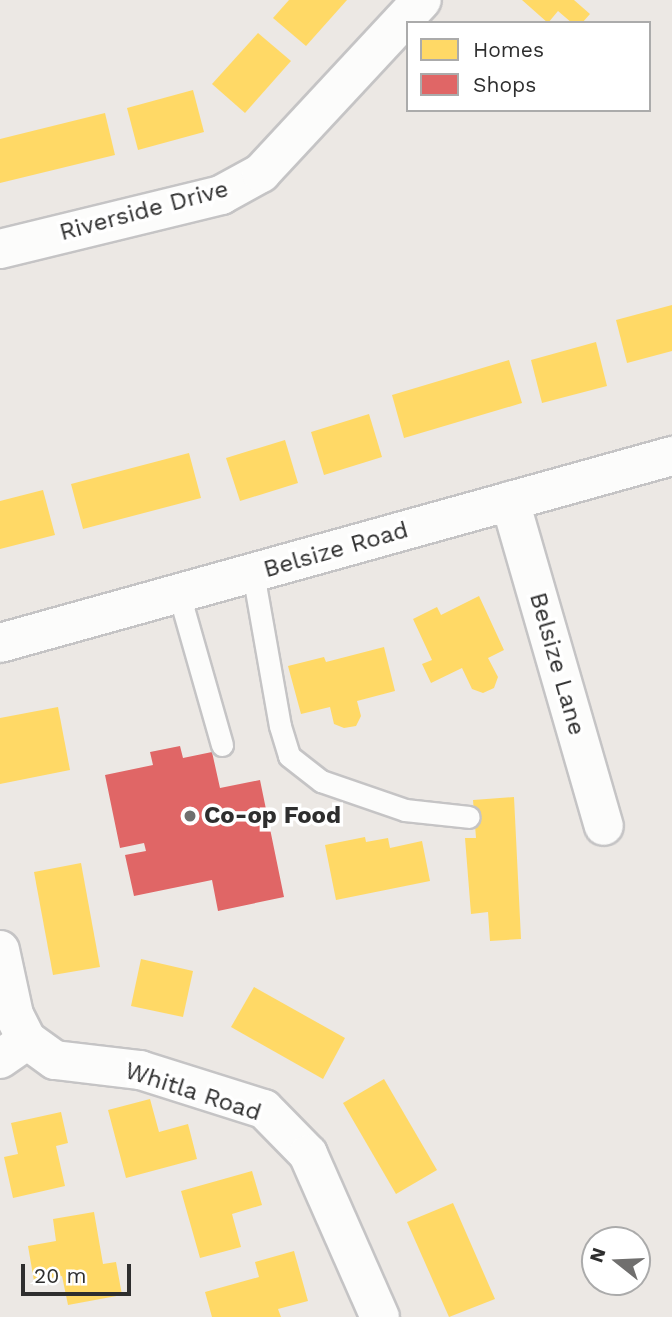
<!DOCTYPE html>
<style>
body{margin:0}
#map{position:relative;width:672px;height:1317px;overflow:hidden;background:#ece8e4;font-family:"Work Sans",sans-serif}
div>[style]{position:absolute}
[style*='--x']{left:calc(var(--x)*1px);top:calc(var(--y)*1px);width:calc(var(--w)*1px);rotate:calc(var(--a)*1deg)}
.homes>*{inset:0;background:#ffd966}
.shops>*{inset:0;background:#e06666}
.roads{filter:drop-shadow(2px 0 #c5c4c5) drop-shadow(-2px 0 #c5c4c5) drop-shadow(0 2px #c5c4c5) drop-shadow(0 -2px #c5c4c5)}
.service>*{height:21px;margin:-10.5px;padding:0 10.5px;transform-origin:10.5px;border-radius:10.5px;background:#fcfcfb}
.minor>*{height:38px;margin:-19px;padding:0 19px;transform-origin:19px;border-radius:19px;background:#fcfcfb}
.tertiary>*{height:38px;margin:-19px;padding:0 19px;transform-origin:19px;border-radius:19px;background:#fcfcfb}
.dots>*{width:19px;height:19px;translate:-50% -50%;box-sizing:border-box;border:4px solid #fff;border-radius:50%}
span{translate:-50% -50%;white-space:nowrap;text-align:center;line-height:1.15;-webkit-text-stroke:7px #fff;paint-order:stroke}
.street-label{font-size:24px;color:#2e2e2e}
.poi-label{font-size:24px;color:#2e2e2e;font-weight:700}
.left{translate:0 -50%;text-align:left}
.legend{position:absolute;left:406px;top:21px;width:245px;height:91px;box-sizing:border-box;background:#fff;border:2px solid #ababab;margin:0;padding:9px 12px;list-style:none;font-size:21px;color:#2e2e2e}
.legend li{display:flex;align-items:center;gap:14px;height:35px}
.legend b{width:35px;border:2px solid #ababab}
.north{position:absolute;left:581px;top:1226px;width:70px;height:70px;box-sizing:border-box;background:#fff;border:2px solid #ababab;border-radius:50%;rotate:288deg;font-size:19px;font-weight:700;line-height:28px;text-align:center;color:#2e2e2e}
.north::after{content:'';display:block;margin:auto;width:24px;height:32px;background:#706f6e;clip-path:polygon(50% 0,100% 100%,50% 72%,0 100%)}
.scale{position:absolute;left:21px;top:1264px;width:110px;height:32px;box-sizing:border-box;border:4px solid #2e2e2e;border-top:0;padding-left:9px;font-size:21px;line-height:24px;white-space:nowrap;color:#2e2e2e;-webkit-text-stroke:5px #fff;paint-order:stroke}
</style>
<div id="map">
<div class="homes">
<div style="clip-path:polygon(289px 0,347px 0,306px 46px,273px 18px)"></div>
<div style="clip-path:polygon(522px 0,574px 0,590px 14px,582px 23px,572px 23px,558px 11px,548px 23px)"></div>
<div style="clip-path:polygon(258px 33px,291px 61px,245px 113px,212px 84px)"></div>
<div style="clip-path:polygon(193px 90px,204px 132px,138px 150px,127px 108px)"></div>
<div style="clip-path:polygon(105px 113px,115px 155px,0 183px,0 139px)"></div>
<div style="clip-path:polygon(672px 305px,672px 351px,627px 363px,616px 320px)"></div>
<div style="clip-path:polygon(596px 342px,607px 386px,542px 403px,531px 360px)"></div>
<div style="clip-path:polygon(509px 360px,522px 403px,404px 438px,392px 395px)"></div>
<div style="clip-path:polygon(369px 414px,382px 457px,324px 475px,311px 432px)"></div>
<div style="clip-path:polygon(285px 440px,298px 483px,240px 501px,226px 458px)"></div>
<div style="clip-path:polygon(189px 453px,201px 498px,83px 529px,71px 484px)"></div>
<div style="clip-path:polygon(43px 490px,55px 535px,0 549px,0 501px)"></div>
<div style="clip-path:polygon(479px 596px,504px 650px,488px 658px,498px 677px,494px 688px,483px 693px,472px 689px,462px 668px,431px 683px,422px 664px,432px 660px,413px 619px,437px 607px,441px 615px)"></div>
<div style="clip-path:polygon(384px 647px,395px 691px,357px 701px,361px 716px,356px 726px,344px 728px,334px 724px,330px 707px,301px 714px,288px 666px,324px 657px,326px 662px)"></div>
<div style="clip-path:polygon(58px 707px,70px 770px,0 784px,0 718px)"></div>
<div style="clip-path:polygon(514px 797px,521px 939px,490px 941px,488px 912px,471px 914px,465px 838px,476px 838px,473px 800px)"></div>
<div style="clip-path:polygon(365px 837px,366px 842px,388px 838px,390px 848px,422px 841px,430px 881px,336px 900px,325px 845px)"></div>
<div style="clip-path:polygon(81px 863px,100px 967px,53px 975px,34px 872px)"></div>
<div style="clip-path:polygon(141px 959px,193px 971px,183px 1017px,131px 1006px)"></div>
<div style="clip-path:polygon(254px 987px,345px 1038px,323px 1079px,231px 1027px)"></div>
<div style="clip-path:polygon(384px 1079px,437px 1170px,396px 1194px,343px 1103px)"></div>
<div style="clip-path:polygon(150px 1099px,159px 1132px,188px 1124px,197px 1159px,126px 1178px,108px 1110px)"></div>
<div style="clip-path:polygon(61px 1112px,68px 1143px,56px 1146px,65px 1186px,13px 1198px,4px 1157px,18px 1154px,11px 1123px)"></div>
<div style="clip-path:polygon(252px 1171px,262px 1205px,232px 1214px,241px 1247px,200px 1258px,181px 1191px)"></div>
<div style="clip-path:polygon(453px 1203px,495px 1299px,449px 1317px,407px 1222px)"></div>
<div style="clip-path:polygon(94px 1212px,103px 1264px,116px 1262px,122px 1295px,68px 1305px,62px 1276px,34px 1281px,28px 1246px,56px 1241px,53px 1219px)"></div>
<div style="clip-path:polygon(294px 1251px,308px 1301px,278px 1309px,281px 1317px,212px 1317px,205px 1292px,259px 1277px,255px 1262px)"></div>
</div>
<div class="shops">
<div style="clip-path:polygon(180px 746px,183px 758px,212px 752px,220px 788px,260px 780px,284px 897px,218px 911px,212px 880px,134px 896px,125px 855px,146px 851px,144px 843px,120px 848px,105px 775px,153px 765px,150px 752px)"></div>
</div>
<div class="roads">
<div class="service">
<div style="--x:253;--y:573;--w:155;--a:80"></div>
<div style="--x:280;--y:726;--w:31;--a:73"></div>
<div style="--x:289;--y:756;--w:41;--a:38"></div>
<div style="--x:321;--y:781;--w:89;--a:19"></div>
<div style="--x:405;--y:810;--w:64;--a:6.2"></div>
<div style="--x:179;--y:594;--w:157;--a:74.1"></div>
</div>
<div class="minor">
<div style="--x:0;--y:249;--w:228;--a:-13.7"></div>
<div style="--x:221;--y:195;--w:46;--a:-28.8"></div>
<div style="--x:261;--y:173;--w:236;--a:-47.1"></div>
<div style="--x:510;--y:501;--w:338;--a:73.9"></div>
<div style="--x:0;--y:950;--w:66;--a:77.8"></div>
<div style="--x:14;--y:1015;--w:28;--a:63"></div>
<div style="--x:27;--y:1040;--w:34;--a:36"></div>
<div style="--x:55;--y:1060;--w:86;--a:6.7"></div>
<div style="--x:140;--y:1070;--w:130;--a:17.5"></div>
<div style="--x:264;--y:1109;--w:63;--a:45.6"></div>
<div style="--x:308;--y:1154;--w:178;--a:66.2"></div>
<div style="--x:0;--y:1059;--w:33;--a:-35"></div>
</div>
<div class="tertiary">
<div style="--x:0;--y:643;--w:698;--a:-15.55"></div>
</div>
</div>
<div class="dots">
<div style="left:190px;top:816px;background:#706f6e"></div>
</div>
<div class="street-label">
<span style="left:144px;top:211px;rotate:-15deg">Riverside Drive</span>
<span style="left:336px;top:550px;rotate:-16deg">Belsize Road</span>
<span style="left:557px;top:664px;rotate:74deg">Belsize Lane</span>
<span style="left:193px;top:1092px;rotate:18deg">Whitla Road</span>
</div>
<div class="poi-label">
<span class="left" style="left:204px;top:816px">Co-op Food</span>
</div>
<ul class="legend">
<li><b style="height:19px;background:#ffd966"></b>Homes</li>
<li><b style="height:19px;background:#e06666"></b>Shops</li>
</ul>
<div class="north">N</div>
<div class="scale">20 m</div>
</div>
